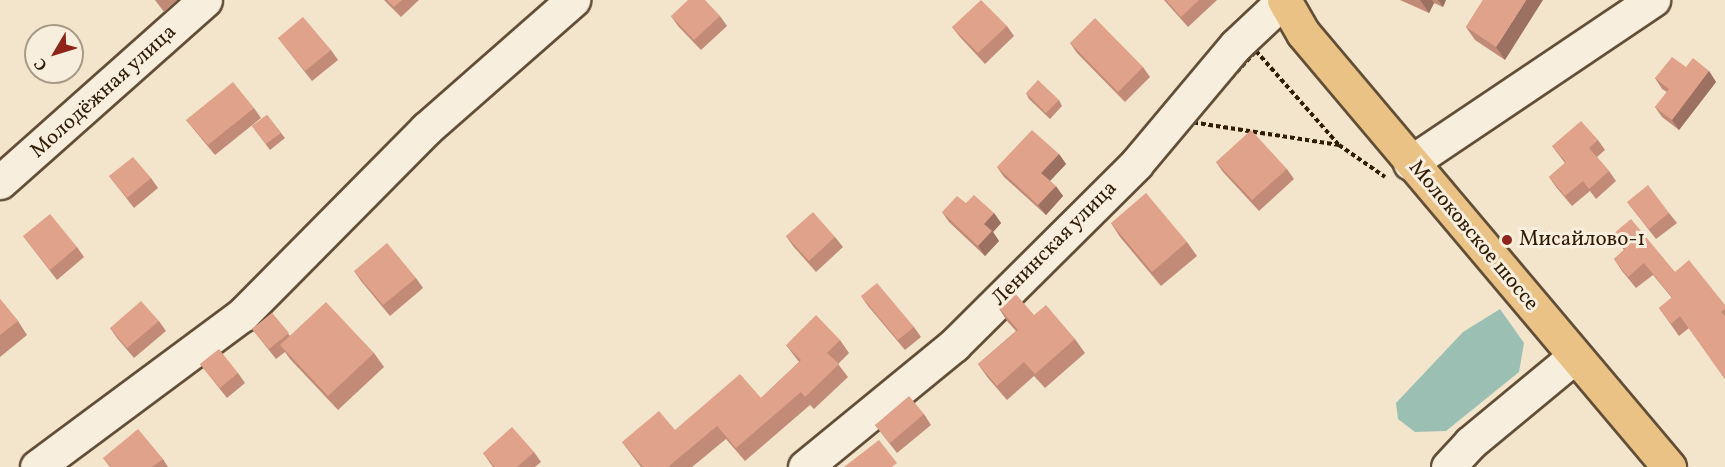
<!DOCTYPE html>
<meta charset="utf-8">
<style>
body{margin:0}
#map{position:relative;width:1725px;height:467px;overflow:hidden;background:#f3e5cc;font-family:Vollkorn,serif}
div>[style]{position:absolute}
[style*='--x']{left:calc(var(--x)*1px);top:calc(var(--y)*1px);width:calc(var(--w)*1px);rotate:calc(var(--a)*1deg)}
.water>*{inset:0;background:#9cbfb3}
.path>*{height:4px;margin-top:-2px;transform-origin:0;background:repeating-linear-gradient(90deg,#311d05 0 4.5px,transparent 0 7.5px)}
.roads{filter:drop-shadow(2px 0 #624f37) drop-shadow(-2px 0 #624f37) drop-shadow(0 2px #624f37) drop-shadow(0 -2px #624f37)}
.minor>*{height:33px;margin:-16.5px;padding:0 16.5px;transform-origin:16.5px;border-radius:16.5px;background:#f7eede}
.major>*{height:33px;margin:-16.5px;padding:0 16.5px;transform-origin:16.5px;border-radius:16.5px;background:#eac286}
.wall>*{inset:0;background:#c18b77}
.shaded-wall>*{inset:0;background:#9d7161}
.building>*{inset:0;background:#e0a28a}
.dots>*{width:16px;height:16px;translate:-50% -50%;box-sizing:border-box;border:3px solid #f7eede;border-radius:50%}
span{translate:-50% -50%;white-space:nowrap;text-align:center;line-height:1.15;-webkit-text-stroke:6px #f7eede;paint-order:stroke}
.street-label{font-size:21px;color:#311d05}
.poi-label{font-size:21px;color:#311d05}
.left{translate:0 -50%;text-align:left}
.north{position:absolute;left:24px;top:24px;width:60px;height:60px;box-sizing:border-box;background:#f7eede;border:2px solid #a89a87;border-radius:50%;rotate:232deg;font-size:16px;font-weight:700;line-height:24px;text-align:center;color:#311d05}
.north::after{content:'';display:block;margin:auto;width:21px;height:27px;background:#8f2418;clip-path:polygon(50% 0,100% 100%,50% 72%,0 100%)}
</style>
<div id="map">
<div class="water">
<div style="clip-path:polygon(1500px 309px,1524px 343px,1519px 372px,1446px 431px,1415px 432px,1398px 419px,1396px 403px,1463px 332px)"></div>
</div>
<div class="path">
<div style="--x:1256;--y:51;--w:125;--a:48.6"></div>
<div style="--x:1339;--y:145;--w:150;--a:-171.2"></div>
<div style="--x:1191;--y:122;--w:96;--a:-47.5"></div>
<div style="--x:1339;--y:145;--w:56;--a:34.8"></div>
</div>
<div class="roads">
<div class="minor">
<div style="--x:1410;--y:163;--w:293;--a:-33.9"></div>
<div style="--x:0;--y:182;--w:274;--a:-41.6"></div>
<div style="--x:37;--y:467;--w:255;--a:-36.6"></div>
<div style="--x:242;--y:315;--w:262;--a:-45.3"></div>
<div style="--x:426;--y:129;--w:196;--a:-41.3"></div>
<div style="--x:805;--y:467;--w:193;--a:-39.3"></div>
<div style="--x:954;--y:345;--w:257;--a:-44.8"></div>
<div style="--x:1136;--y:164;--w:155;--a:-50"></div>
<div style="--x:1236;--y:45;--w:66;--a:-43.2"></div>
<div style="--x:1448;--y:467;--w:33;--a:-47"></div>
<div style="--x:1470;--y:443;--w:136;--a:-39.6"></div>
</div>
<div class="major">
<div style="--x:1284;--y:0;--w:38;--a:60"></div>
<div style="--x:1303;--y:33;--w:568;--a:49.86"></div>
</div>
</div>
<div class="wall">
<div style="clip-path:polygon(155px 0,177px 0,164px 12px)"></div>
<div style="clip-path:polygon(384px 0,419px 0,401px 17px)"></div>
<div style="clip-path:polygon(1164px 0,1217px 0,1188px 27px)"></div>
<div style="clip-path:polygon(1400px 0,1446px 0,1443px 7px,1434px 3px,1429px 13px)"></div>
<div style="clip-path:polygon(1483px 0,1505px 60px,1475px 40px,1466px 27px)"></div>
<div style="clip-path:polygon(671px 16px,720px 16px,727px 26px,701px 50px,678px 26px)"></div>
<div style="clip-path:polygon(1007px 26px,1014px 36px,985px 64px,960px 37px,952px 27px)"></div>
<div style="clip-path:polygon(278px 38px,331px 50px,338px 60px,312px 81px)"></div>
<div style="clip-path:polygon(1070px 43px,1143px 67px,1150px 77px,1125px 102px,1077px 53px)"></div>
<div style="clip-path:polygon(1686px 67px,1709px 71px,1716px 82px,1679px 130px,1662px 117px,1655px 107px,1667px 92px,1662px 89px,1655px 78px)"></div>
<div style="clip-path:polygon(1026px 93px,1059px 100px,1062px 106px,1050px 119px,1029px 99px)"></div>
<div style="clip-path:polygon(254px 108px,261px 118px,215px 155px,186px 120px)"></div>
<div style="clip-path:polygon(267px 115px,285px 138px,270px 150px,252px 126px)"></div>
<div style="clip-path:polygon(1598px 140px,1605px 150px,1597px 157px,1609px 171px,1616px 181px,1596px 199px,1590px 191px,1572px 206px,1556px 187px,1549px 177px,1565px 163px,1552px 146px)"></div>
<div style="clip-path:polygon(1059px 154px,1066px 164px,1050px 181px,1063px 196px,1046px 215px,1004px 177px,997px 167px)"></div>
<div style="clip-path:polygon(1216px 162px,1287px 169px,1294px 179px,1259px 211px,1223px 172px)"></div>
<div style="clip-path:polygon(109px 176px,151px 178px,158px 188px,134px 208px)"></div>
<div style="clip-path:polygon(1627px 202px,1669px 213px,1677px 223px,1656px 239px)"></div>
<div style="clip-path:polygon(966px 203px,994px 213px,1001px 223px,993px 232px,999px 241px,985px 256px,949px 222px,942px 212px)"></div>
<div style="clip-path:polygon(1111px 223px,1187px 242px,1197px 256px,1161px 286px,1120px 237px)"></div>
<div style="clip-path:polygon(1613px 234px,1675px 272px,1725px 305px,1725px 379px,1689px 328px,1679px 336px,1659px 308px,1672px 298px,1653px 275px,1636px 288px,1622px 271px,1614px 259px,1624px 250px)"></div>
<div style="clip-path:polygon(23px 236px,77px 247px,84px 257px,57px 280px)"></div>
<div style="clip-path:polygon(786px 236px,835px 237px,843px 247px,816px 272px,793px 246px)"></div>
<div style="clip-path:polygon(354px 271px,416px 278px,423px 288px,390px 316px,361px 281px)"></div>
<div style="clip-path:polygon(861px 296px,914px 327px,921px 337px,905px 350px,868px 306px)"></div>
<div style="clip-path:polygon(0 299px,18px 321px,27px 335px,0 357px)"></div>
<div style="clip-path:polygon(998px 307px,1034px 315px,1075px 339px,1085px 353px,1045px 388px,1034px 376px,1007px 400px,988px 378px,978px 364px,1016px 331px,1007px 321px)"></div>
<div style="clip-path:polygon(272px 313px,290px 336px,374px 353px,384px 367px,338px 410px,290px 359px,285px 352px,276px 359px,252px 329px)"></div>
<div style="clip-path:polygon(159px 321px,166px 331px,134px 358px,117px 338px,110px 328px)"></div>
<div style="clip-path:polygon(840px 340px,849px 353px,838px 364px,848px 377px,814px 409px,810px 405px,745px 461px,726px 439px,692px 467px,641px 467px,622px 442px,675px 430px,761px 398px,799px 362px,786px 345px)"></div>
<div style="clip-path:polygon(200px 364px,238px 373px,245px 383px,227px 398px)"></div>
<div style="clip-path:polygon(924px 414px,931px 425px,897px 453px,875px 425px)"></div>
<div style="clip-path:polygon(534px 452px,541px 462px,535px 467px,493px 467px,483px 453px)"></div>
<div style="clip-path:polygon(103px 458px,163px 459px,168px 467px,110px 467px)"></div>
</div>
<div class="shaded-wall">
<div style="clip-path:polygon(1420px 0,1432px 0,1434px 3px,1429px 13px)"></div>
<div style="clip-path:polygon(1438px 0,1446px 0,1443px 7px)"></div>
<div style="clip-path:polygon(1526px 0,1543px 0,1505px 60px,1496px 47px)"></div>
<div style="clip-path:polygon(1709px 71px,1716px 82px,1679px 130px,1672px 120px)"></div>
<div style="clip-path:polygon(1059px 154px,1066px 164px,1048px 183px,1041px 173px)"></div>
<div style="clip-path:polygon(1056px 186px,1063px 196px,1046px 215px,1038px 205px)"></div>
<div style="clip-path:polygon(994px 213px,1001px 223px,993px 232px,999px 241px,985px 256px,978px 246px,984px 224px)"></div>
</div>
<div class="building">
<div style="clip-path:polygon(387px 0,402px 0,394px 7px)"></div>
<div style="clip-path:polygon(688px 0,705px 0,720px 16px,694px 40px,671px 16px)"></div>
<div style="clip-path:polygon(981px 0,1007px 26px,978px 53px,952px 27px)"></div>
<div style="clip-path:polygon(1166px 0,1199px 0,1181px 17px)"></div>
<div style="clip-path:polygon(1483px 0,1526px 0,1496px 47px,1466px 27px)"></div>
<div style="clip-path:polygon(303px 17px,331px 50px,305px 71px,278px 38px)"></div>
<div style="clip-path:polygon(1095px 18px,1143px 67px,1118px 92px,1070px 43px)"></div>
<div style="clip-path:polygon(1672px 57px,1686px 67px,1693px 58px,1709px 71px,1672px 120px,1655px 107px,1669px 89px,1655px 78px)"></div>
<div style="clip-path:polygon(1038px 80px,1059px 100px,1046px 113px,1026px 93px)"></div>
<div style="clip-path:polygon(233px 82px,254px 108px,208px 145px,186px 120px)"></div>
<div style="clip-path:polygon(267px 115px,281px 133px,266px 144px,252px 126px)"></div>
<div style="clip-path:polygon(1581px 121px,1598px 140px,1589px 148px,1609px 171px,1589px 189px,1583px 181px,1565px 196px,1549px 177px,1566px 162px,1552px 146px)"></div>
<div style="clip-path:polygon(1032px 130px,1059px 154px,1041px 173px,1056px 186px,1038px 205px,997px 167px)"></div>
<div style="clip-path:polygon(1251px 130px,1287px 169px,1252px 200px,1216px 162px)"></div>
<div style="clip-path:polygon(133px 157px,151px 178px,127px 198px,109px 176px)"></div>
<div style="clip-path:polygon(1648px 185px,1669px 213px,1649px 229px,1627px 202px)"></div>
<div style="clip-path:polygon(1146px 193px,1187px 242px,1152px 272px,1111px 223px)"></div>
<div style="clip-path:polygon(974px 195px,994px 213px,984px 224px,992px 231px,978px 246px,942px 212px,957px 196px,966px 203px)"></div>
<div style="clip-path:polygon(813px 212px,835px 237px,809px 261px,786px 236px)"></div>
<div style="clip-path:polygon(50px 214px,77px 247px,50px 270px,23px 236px)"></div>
<div style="clip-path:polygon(1631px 219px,1675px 272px,1689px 260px,1725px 305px,1725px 309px,1721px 312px,1725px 316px,1725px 377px,1724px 378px,1680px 316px,1671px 324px,1659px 308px,1672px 297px,1644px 263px,1628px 277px,1614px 259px,1625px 249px,1613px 234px)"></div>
<div style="clip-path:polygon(387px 243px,416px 278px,383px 305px,354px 271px)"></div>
<div style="clip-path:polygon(877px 283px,914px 327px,898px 340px,861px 296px)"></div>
<div style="clip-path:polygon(1014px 292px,1034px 315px,1046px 305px,1075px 339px,1035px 374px,1024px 362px,997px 386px,978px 364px,1018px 330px,998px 307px)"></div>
<div style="clip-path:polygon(0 299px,18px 321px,0 335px)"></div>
<div style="clip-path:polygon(141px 301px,159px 321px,127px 348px,110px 328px)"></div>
<div style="clip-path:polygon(326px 302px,374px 353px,328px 396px,280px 345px)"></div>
<div style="clip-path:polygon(272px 313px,289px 333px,269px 349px,252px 329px)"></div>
<div style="clip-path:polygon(816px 315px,840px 340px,827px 353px,839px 364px,805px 397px,801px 392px,736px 448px,717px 426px,668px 467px,643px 467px,622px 442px,659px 411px,675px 430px,740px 374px,761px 398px,801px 360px,786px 345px)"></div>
<div style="clip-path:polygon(219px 349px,238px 373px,220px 388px,200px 364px)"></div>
<div style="clip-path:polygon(909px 396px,924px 414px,890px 443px,875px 425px)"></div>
<div style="clip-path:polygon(512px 427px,534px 452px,517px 467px,495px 467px,483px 453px)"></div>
<div style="clip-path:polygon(138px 429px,163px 459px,152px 467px,111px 467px,103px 458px)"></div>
<div style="clip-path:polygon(879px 440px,897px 463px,892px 467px,844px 467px)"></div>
</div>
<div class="dots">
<div style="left:1507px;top:240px;background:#8f2418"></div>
</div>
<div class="street-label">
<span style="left:104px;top:92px;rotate:-42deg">Молодёжная улица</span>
<span style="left:1473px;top:236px;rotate:50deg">Молоковское шоссе</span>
<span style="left:1055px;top:244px;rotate:-45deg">Ленинская улица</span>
</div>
<div class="poi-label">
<span class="left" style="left:1519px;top:240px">Мисайлово-1</span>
</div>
<div class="north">С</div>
</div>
